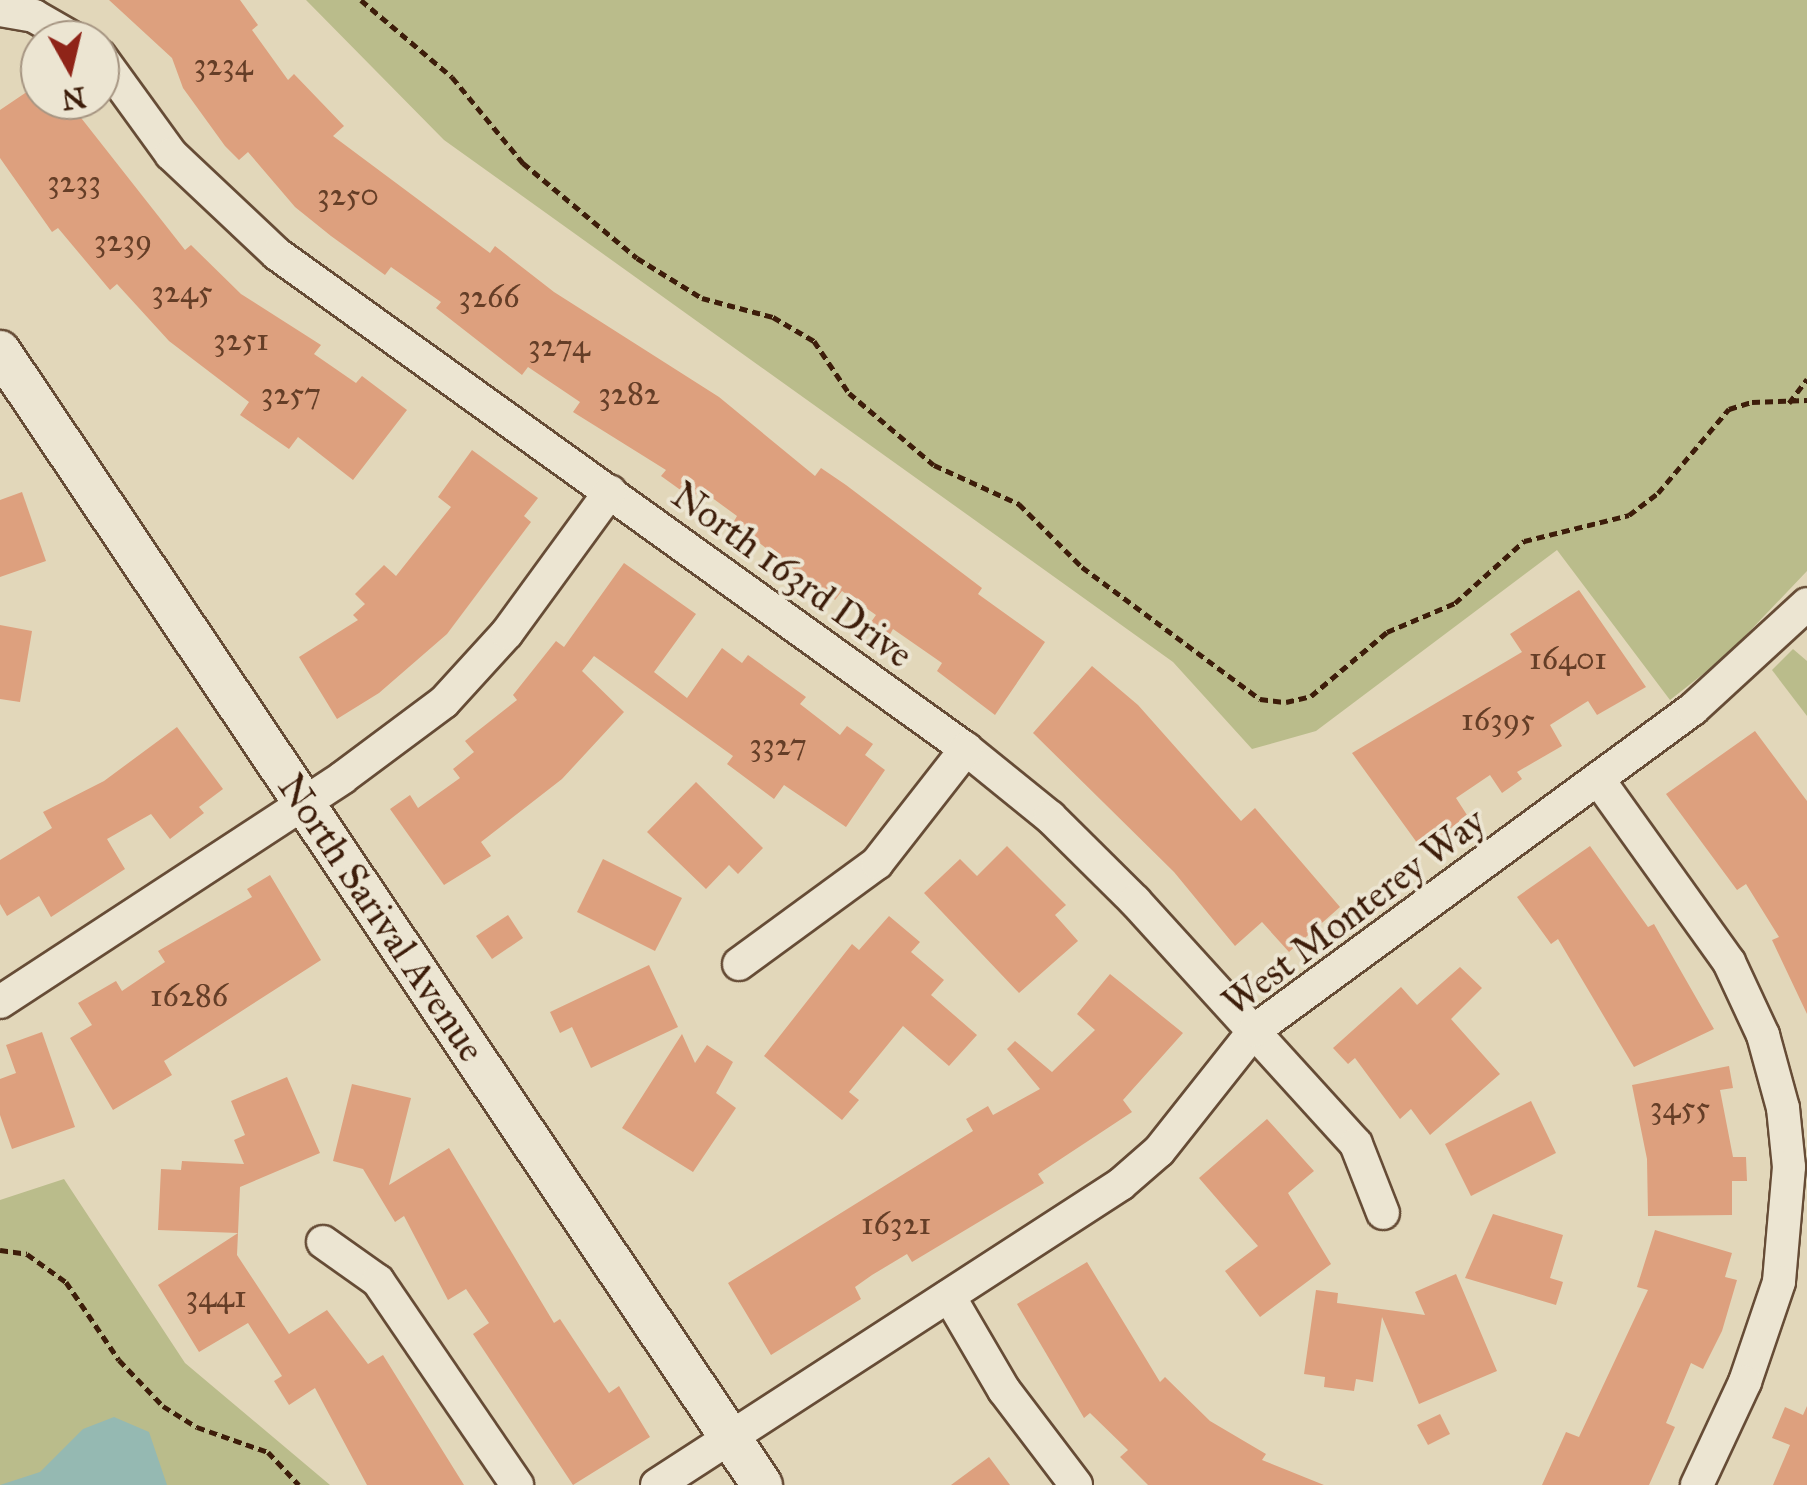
<!DOCTYPE html>
<style>
body{margin:0}
#map{position:relative;width:1807px;height:1485px;overflow:hidden;background:#e2d7ba;font-family:"IM FELL Great Primer",serif}
div>[style]{position:absolute}
[style*='--x']{left:calc(var(--x)*1px);top:calc(var(--y)*1px);width:calc(var(--w)*1px);rotate:calc(var(--a)*1deg)}
.green>*{inset:0;background:#babc8b}
.water>*{inset:0;background:#95b9b2}
.building>*{inset:0;background:#dda07e}
.path>*{height:5px;margin-top:-2.5px;transform-origin:0;background:repeating-linear-gradient(90deg,#3d1d0a 0 8px,transparent 0 13px)}
.roads{filter:drop-shadow(2px 0 #664c36) drop-shadow(-2px 0 #664c36) drop-shadow(0 2px #664c36) drop-shadow(0 -2px #664c36)}
.minor>*{height:32px;margin:-16px;padding:0 16px;transform-origin:16px;border-radius:16px;background:#ece5d2}
.tertiary>*{height:40px;margin:-20px;padding:0 20px;transform-origin:20px;border-radius:20px;background:#ece5d2}
span{translate:-50% -50%;white-space:nowrap;text-align:center;line-height:1.15;-webkit-text-stroke:8px #ece5d2;paint-order:stroke}
.number-label{font-size:32px;color:#653e27}
.number-label span{-webkit-text-stroke-width:0}
.street-label{font-size:38px;color:#3d1d0a}
.north{position:absolute;left:20px;top:20px;width:100px;height:100px;box-sizing:border-box;background:#ece5d2;border:2px solid #a69582;border-radius:50%;rotate:172deg;font-size:28px;font-weight:700;line-height:40px;text-align:center;color:#3d1d0a}
.north::after{content:'';display:block;margin:auto;width:35px;height:45px;background:#8f2418;clip-path:polygon(50% 0,100% 100%,50% 72%,0 100%)}
</style>
<div id="map">
<div class="green">
<div style="clip-path:polygon(306px 0,1807px 0,1807px 571px,1726px 656px,1670px 700px,1557px 550px,1316px 731px,1252px 749px,1173px 662px,444px 140px)"></div>
<div style="clip-path:polygon(1793px 649px,1807px 661px,1807px 716px,1772px 670px)"></div>
<div style="clip-path:polygon(64px 1179px,185px 1363px,330px 1485px,0 1485px,0 1200px)"></div>
</div>
<div class="water">
<div style="clip-path:polygon(114px 1417px,149px 1432px,167px 1485px,0 1485px,40px 1472px,83px 1429px)"></div>
</div>
<div class="building">
<div style="clip-path:polygon(109px 0,240px 0,258px 25px,252px 30px,288px 80px,294px 74px,344px 126px,333px 136px,490px 253px,495px 246px,554px 292px,719px 397px,815px 476px,821px 468px,846px 485px,982px 588px,978px 594px,1045px 642px,995px 715px,937px 671px,942px 663px,893px 629px,888px 638px,869px 625px,876px 615px,842px 591px,835px 600px,733px 523px,737px 516px,700px 489px,693px 499px,661px 476px,666px 470px,573px 412px,580px 402px,528px 367px,522px 375px,436px 308px,441px 302px,391px 267px,385px 275px,331px 236px,295px 207px,248px 152px,239px 160px,225px 146px,183px 88px,172px 58px)"></div>
<div style="clip-path:polygon(40px 83px,40px 100px,67px 100px,185px 250px,191px 245px,241px 294px,321px 345px,314px 354px,356px 383px,362px 376px,407px 410px,353px 480px,298px 437px,289px 449px,240px 415px,249px 402px,169px 341px,117px 284px,110px 290px,58px 228px,52px 232px,0 158px,0 110px)"></div>
<div style="clip-path:polygon(472px 450px,538px 498px,524px 516px,531px 522px,447px 634px,379px 693px,337px 719px,299px 657px,358px 620px,353px 615px,365px 604px,355px 594px,384px 565px,396px 576px,451px 507px,438px 497px)"></div>
<div style="clip-path:polygon(22px 492px,46px 561px,0 577px,0 500px)"></div>
<div style="clip-path:polygon(624px 563px,696px 614px,654px 672px,687px 698px,722px 648px,742px 663px,748px 655px,806px 697px,800px 704px,840px 735px,847px 726px,873px 744px,865px 755px,885px 770px,846px 827px,784px 785px,774px 799px,727px 764px,733px 756px,594px 656px,582px 671px,624px 712px,562px 779px,481px 842px,491px 856px,444px 885px,390px 809px,410px 795px,418px 808px,460px 778px,453px 769px,474px 752px,465px 741px,517px 700px,513px 695px,556px 641px,564px 647px)"></div>
<div style="clip-path:polygon(1579px 590px,1646px 687px,1597px 715px,1588px 701px,1550px 725px,1562px 746px,1517px 772px,1522px 779px,1502px 793px,1490px 775px,1456px 798px,1467px 815px,1423px 851px,1352px 753px,1522px 652px,1510px 634px)"></div>
<div style="clip-path:polygon(0 625px,32px 631px,20px 702px,0 699px)"></div>
<div style="clip-path:polygon(1092px 666px,1138px 705px,1241px 821px,1255px 808px,1340px 907px,1289px 952px,1262px 922px,1235px 946px,1174px 872px,1033px 733px)"></div>
<div style="clip-path:polygon(177px 727px,223px 789px,199px 807px,204px 813px,170px 839px,151px 814px,107px 839px,125px 869px,51px 917px,39px 896px,7px 916px,0 904px,0 860px,52px 828px,43px 812px,104px 781px)"></div>
<div style="clip-path:polygon(1755px 731px,1807px 801px,1807px 1014px,1772px 940px,1779px 937px,1746px 884px,1737px 890px,1666px 794px)"></div>
<div style="clip-path:polygon(696px 782px,763px 848px,738px 874px,729px 865px,706px 889px,647px 832px)"></div>
<div style="clip-path:polygon(1007px 846px,1066px 905px,1055px 915px,1078px 941px,1019px 993px,924px 893px,960px 859px,977px 876px)"></div>
<div style="clip-path:polygon(1590px 846px,1648px 927px,1654px 924px,1714px 1029px,1634px 1067px,1558px 939px,1551px 944px,1517px 897px)"></div>
<div style="clip-path:polygon(603px 859px,682px 898px,655px 951px,577px 912px)"></div>
<div style="clip-path:polygon(270px 875px,321px 960px,164px 1061px,172px 1075px,113px 1110px,70px 1038px,92px 1025px,78px 1003px,116px 981px,122px 991px,165px 962px,158px 951px,252px 897px,247px 889px)"></div>
<div style="clip-path:polygon(508px 915px,523px 938px,492px 959px,476px 936px)"></div>
<div style="clip-path:polygon(889px 916px,920px 942px,911px 952px,944px 980px,931px 995px,977px 1035px,949px 1066px,903px 1026px,849px 1092px,859px 1100px,842px 1120px,764px 1056px,852px 944px,859px 950px)"></div>
<div style="clip-path:polygon(649px 965px,678px 1027px,591px 1068px,572px 1027px,560px 1033px,550px 1012px)"></div>
<div style="clip-path:polygon(1460px 967px,1482px 988px,1451px 1019px,1500px 1074px,1430px 1135px,1411px 1109px,1400px 1119px,1355px 1058px,1348px 1064px,1333px 1048px,1401px 987px,1417px 1005px)"></div>
<div style="clip-path:polygon(1110px 974px,1183px 1033px,1123px 1100px,1132px 1112px,1038px 1174px,1044px 1183px,912px 1262px,907px 1254px,872px 1275px,855px 1287px,861px 1299px,771px 1355px,728px 1283px,973px 1131px,966px 1119px,988px 1106px,993px 1115px,1040px 1089px,1007px 1049px,1015px 1041px,1052px 1072px,1095px 1030px,1077px 1014px)"></div>
<div style="clip-path:polygon(42px 1032px,75px 1127px,12px 1149px,0 1115px,0 1079px,16px 1073px,6px 1045px)"></div>
<div style="clip-path:polygon(682px 1034px,695px 1063px,707px 1045px,733px 1062px,716px 1093px,736px 1108px,693px 1172px,622px 1128px)"></div>
<div style="clip-path:polygon(1729px 1066px,1733px 1088px,1720px 1090px,1733px 1157px,1746px 1157px,1747px 1181px,1732px 1181px,1732px 1215px,1648px 1216px,1647px 1159px,1632px 1085px)"></div>
<div style="clip-path:polygon(287px 1077px,320px 1153px,240px 1187px,238px 1233px,158px 1230px,161px 1169px,181px 1170px,182px 1161px,244px 1164px,234px 1140px,245px 1135px,231px 1101px)"></div>
<div style="clip-path:polygon(352px 1084px,411px 1098px,389px 1185px,449px 1148px,554px 1323px,560px 1319px,609px 1393px,619px 1386px,650px 1437px,573px 1485px,473px 1334px,489px 1323px,466px 1289px,448px 1300px,404px 1216px,395px 1222px,363px 1169px,333px 1161px)"></div>
<div style="clip-path:polygon(1531px 1101px,1556px 1153px,1471px 1196px,1445px 1144px)"></div>
<div style="clip-path:polygon(1267px 1119px,1314px 1171px,1288px 1193px,1331px 1264px,1260px 1317px,1225px 1271px,1258px 1246px,1199px 1178px)"></div>
<div style="clip-path:polygon(1493px 1214px,1563px 1235px,1550px 1278px,1563px 1282px,1556px 1305px,1465px 1278px)"></div>
<div style="clip-path:polygon(1655px 1230px,1732px 1253px,1725px 1277px,1737px 1280px,1722px 1331px,1703px 1369px,1691px 1363px,1666px 1423px,1675px 1427px,1649px 1485px,1542px 1485px,1566px 1432px,1579px 1437px,1648px 1290px,1637px 1287px)"></div>
<div style="clip-path:polygon(238px 1233px,237px 1255px,289px 1334px,327px 1310px,368px 1364px,383px 1355px,464px 1485px,367px 1485px,315px 1388px,289px 1405px,274px 1381px,282px 1376px,248px 1323px,199px 1352px,158px 1285px)"></div>
<div style="clip-path:polygon(1087px 1262px,1160px 1382px,1165px 1377px,1210px 1421px,1266px 1454px,1262px 1460px,1324px 1485px,1148px 1485px,1120px 1457px,1128px 1450px,1090px 1413px,1084px 1418px,1017px 1304px)"></div>
<div style="clip-path:polygon(1456px 1274px,1497px 1371px,1419px 1404px,1382px 1317px,1373px 1382px,1356px 1379px,1354px 1391px,1324px 1387px,1325px 1377px,1304px 1374px,1316px 1290px,1338px 1293px,1337px 1303px,1425px 1315px,1415px 1292px)"></div>
<div style="clip-path:polygon(1807px 1406px,1807px 1485px,1773px 1485px,1790px 1445px,1772px 1438px,1785px 1407px,1803px 1415px)"></div>
<div style="clip-path:polygon(1440px 1414px,1450px 1434px,1428px 1445px,1417px 1425px)"></div>
<div style="clip-path:polygon(989px 1457px,1010px 1485px,951px 1485px)"></div>
</div>
<div class="path">
<div style="--x:361;--y:0;--w:119;--a:40.2"></div>
<div style="--x:452;--y:77;--w:112;--a:50.5"></div>
<div style="--x:523;--y:163;--w:148;--a:39.8"></div>
<div style="--x:637;--y:258;--w:76;--a:31.6"></div>
<div style="--x:702;--y:298;--w:73;--a:15"></div>
<div style="--x:773;--y:317;--w:48;--a:30.3"></div>
<div style="--x:814;--y:341;--w:63;--a:56.1"></div>
<div style="--x:849;--y:393;--w:111;--a:40.3"></div>
<div style="--x:934;--y:465;--w:94;--a:24.6"></div>
<div style="--x:1019;--y:504;--w:89;--a:45"></div>
<div style="--x:1082;--y:567;--w:222;--a:36.6"></div>
<div style="--x:1260;--y:699;--w:26;--a:7"></div>
<div style="--x:1286;--y:702;--w:26;--a:-13"></div>
<div style="--x:1311;--y:696;--w:99;--a:-40.1"></div>
<div style="--x:1387;--y:632;--w:74;--a:-23.1"></div>
<div style="--x:1455;--y:603;--w:93;--a:-41.9"></div>
<div style="--x:1524;--y:541;--w:108;--a:-13.9"></div>
<div style="--x:1629;--y:515;--w:36;--a:-37"></div>
<div style="--x:1658;--y:493;--w:110;--a:-49.8"></div>
<div style="--x:1729;--y:409;--w:24;--a:-17"></div>
<div style="--x:1752;--y:402;--w:55;--a:-2.1"></div>
<div style="--x:1789;--y:403;--w:30;--a:-53"></div>
<div style="--x:0;--y:1250;--w:27;--a:8"></div>
<div style="--x:27;--y:1254;--w:48;--a:35.7"></div>
<div style="--x:66;--y:1282;--w:94;--a:55.8"></div>
<div style="--x:119;--y:1360;--w:64;--a:46.3"></div>
<div style="--x:163;--y:1406;--w:40;--a:32"></div>
<div style="--x:197;--y:1427;--w:75;--a:19.4"></div>
<div style="--x:268;--y:1452;--w:45;--a:46.8"></div>
</div>
<div class="roads">
<div class="minor">
<div style="--x:0;--y:10;--w:35;--a:10"></div>
<div style="--x:34;--y:16;--w:48;--a:29.7"></div>
<div style="--x:100;--y:56;--w:121;--a:54.1"></div>
<div style="--x:171;--y:154;--w:146;--a:43.3"></div>
<div style="--x:277;--y:254;--w:848;--a:35.69"></div>
<div style="--x:966;--y:749;--w:108;--a:39"></div>
<div style="--x:1050;--y:817;--w:120;--a:44.7"></div>
<div style="--x:1135;--y:901;--w:328;--a:47.7"></div>
<div style="--x:1356;--y:1144;--w:74;--a:68.6"></div>
<div style="--x:1598;--y:779;--w:225;--a:54.4"></div>
<div style="--x:1729;--y:962;--w:81;--a:65"></div>
<div style="--x:1763;--y:1035;--w:76;--a:74.7"></div>
<div style="--x:1783;--y:1108;--w:59;--a:84.2"></div>
<div style="--x:1789;--y:1167;--w:115;--a:95"></div>
<div style="--x:1779;--y:1282;--w:106;--a:108.8"></div>
<div style="--x:1745;--y:1382;--w:114;--a:115"></div>
<div style="--x:739;--y:964;--w:171;--a:-36.2"></div>
<div style="--x:877;--y:863;--w:145;--a:-52"></div>
<div style="--x:0;--y:1002;--w:409;--a:-33.2"></div>
<div style="--x:342;--y:778;--w:127;--a:-36.7"></div>
<div style="--x:444;--y:702;--w:93;--a:-47.6"></div>
<div style="--x:507;--y:633;--w:175;--a:-53.9"></div>
<div style="--x:323;--y:1242;--w:67;--a:35.3"></div>
<div style="--x:378;--y:1281;--w:247;--a:55.7"></div>
<div style="--x:949;--y:1296;--w:109;--a:59.7"></div>
<div style="--x:1004;--y:1390;--w:119;--a:52.8"></div>
<div style="--x:657;--y:1485;--w:553;--a:-32.97"></div>
<div style="--x:1121;--y:1184;--w:50;--a:-41"></div>
<div style="--x:1159;--y:1151;--w:154;--a:-51.6"></div>
<div style="--x:1255;--y:1030;--w:543;--a:-36.24"></div>
<div style="--x:1693;--y:709;--w:155;--a:-42.6"></div>
</div>
<div class="tertiary">
<div style="--x:0;--y:351;--w:1366;--a:56.1"></div>
</div>
</div>
<div class="number-label">
<span style="left:223px;top:65px">3234</span>
<span style="left:74px;top:182px">3233</span>
<span style="left:348px;top:195px">3250</span>
<span style="left:123px;top:241px">3239</span>
<span style="left:182px;top:292px">3245</span>
<span style="left:489px;top:297px">3266</span>
<span style="left:241px;top:340px">3251</span>
<span style="left:559px;top:346px">3274</span>
<span style="left:291px;top:394px">3257</span>
<span style="left:629px;top:394px">3282</span>
<span style="left:1568px;top:659px">16401</span>
<span style="left:1498px;top:720px">16395</span>
<span style="left:778px;top:745px">3327</span>
<span style="left:189px;top:996px">16286</span>
<span style="left:1680px;top:1108px">3455</span>
<span style="left:896px;top:1224px">16321</span>
<span style="left:216px;top:1297px">3441</span>
</div>
<div class="street-label">
<span style="left:792px;top:575px;rotate:36deg">North 163rd Drive</span>
<span style="left:1354px;top:912px;rotate:-37deg">West Monterey Way</span>
<span style="left:381px;top:918px;rotate:56deg">North Sarival Avenue</span>
</div>
<div class="north">N</div>
</div>
